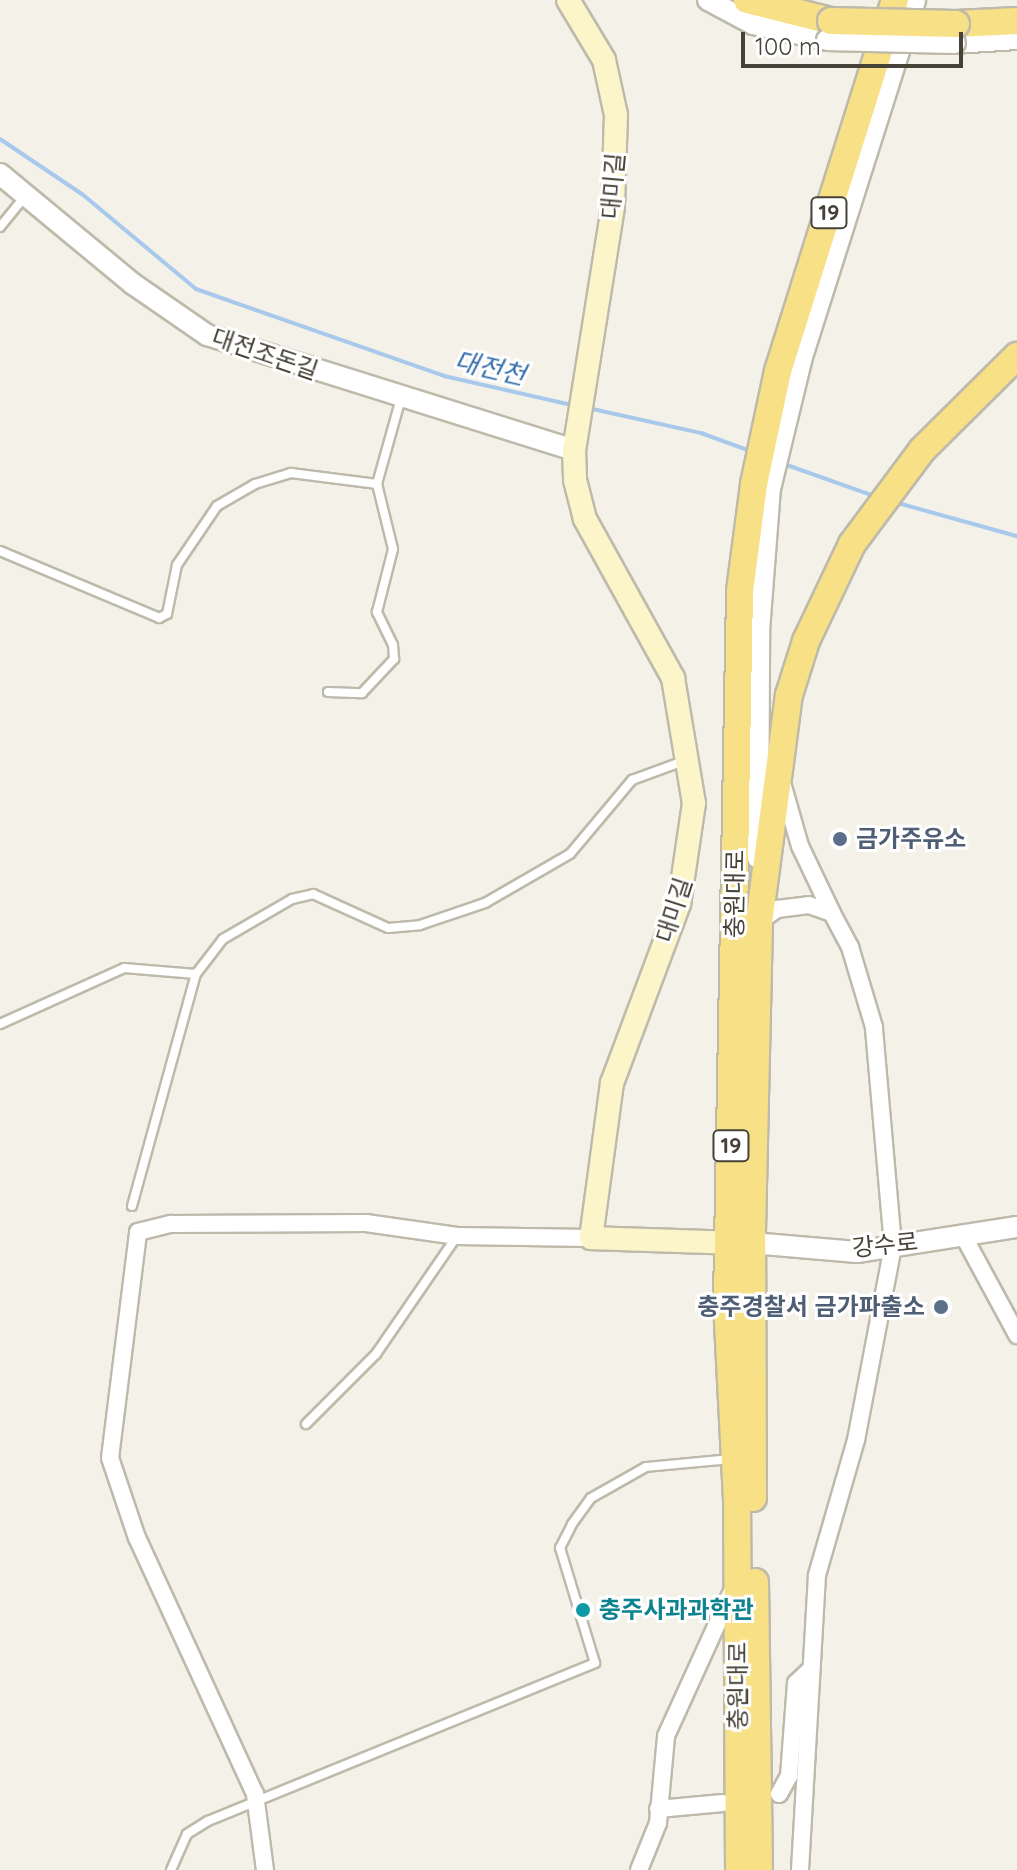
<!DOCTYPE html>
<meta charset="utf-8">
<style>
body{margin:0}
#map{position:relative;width:1017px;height:1870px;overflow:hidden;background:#f3f1e8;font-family:Quicksand,"Noto Sans KR",sans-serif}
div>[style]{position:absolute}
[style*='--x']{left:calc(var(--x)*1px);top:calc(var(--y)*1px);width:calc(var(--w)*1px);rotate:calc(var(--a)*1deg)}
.stream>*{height:4px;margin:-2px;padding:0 2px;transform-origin:2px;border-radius:2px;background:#a8c9ec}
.roads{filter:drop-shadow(2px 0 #bebaab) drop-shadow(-2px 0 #bebaab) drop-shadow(0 2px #bebaab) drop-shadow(0 -2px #bebaab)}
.service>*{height:8px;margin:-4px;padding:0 4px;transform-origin:4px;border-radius:4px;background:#fff}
.minor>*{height:16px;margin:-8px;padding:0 8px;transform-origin:8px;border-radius:8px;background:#fff}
.tertiary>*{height:20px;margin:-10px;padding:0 10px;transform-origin:10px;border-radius:10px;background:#fff}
.secondary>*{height:22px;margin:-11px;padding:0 11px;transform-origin:11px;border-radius:11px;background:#fcf5ca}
.trunk>*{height:26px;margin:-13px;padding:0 13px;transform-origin:13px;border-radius:13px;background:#f8e086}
.bridges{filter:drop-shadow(2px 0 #bebaab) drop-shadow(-2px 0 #bebaab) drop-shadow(0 2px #bebaab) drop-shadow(0 -2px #bebaab)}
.tertiary-bridge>*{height:20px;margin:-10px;padding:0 10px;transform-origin:10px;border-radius:10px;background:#fff}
.trunk-bridge>*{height:26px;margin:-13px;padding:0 13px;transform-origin:13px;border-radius:13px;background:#f8e086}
.dots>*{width:22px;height:22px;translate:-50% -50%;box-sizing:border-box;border:4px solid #fff;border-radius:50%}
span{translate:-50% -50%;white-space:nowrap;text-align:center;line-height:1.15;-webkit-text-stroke:6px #fff;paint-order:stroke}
.shield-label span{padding:2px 6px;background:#fff;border:2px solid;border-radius:6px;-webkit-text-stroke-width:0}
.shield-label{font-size:22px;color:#464237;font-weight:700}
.street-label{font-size:24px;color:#464237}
.service-label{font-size:24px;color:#4e5e75;font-weight:700}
.left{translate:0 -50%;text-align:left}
.right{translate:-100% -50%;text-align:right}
.culture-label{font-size:24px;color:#0d838f;font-weight:700}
.water-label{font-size:26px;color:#366dac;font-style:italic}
.scale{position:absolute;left:741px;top:32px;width:222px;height:36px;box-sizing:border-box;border:4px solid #464237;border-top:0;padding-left:10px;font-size:24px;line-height:28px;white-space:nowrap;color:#464237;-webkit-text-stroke:6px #fff;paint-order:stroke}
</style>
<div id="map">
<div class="stream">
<div style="--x:0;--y:139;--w:99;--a:33.9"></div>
<div style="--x:82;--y:194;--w:148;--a:39.8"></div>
<div style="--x:196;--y:289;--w:263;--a:19.3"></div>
<div style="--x:444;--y:376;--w:131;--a:12.8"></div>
<div style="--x:588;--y:408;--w:116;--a:12.5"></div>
<div style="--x:701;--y:433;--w:52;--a:20.2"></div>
<div style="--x:784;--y:464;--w:96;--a:19.6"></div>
<div style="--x:894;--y:502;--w:128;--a:15.5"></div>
</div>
<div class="roads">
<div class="service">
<div style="--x:0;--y:227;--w:40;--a:-51"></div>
<div style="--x:0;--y:551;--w:173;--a:22.8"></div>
<div style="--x:159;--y:618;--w:9;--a:-27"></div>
<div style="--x:167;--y:614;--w:50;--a:-78.5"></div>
<div style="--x:177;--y:565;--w:71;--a:-55.9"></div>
<div style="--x:217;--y:506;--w:44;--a:-30.1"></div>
<div style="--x:255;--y:484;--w:38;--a:-17"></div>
<div style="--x:291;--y:473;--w:87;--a:7.3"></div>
<div style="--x:328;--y:692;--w:34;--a:2"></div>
<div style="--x:362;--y:693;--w:47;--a:-46.7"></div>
<div style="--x:394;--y:659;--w:14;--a:-94"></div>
<div style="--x:393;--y:645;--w:37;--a:-116"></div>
<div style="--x:377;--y:612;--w:65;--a:-75.7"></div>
<div style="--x:393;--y:549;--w:67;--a:-103.8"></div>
<div style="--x:377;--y:484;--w:89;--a:-74.4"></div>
<div style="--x:0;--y:1024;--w:136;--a:-24.3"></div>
<div style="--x:124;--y:968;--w:72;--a:4.8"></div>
<div style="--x:132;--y:1206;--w:241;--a:-74.6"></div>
<div style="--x:196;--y:974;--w:44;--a:-52.4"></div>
<div style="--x:223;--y:939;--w:80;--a:-30.1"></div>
<div style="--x:292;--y:899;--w:22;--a:-13"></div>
<div style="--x:313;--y:894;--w:82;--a:24.4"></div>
<div style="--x:388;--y:928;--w:32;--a:-5"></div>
<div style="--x:420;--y:925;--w:69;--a:-18.7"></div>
<div style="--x:485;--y:903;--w:98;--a:-30"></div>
<div style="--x:570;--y:854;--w:97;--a:-50"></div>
<div style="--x:632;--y:780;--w:55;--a:-20.1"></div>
<div style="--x:306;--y:1424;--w:99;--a:-45"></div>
<div style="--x:376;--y:1354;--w:143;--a:-55.5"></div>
<div style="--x:171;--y:1870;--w:39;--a:-66"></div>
<div style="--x:187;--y:1834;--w:25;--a:-32"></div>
<div style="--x:208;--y:1821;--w:418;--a:-22.2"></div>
<div style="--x:595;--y:1663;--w:120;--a:-106.9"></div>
<div style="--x:560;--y:1548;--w:27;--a:-63"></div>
<div style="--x:572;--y:1524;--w:32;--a:-54"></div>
<div style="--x:591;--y:1498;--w:63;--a:-29.4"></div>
<div style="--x:646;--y:1467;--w:84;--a:-5.4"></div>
</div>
<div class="minor">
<div style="--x:759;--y:922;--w:22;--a:-36"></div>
<div style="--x:777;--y:909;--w:32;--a:-7"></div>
<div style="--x:809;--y:905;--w:24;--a:19"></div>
<div style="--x:832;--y:913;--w:74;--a:-115.5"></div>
<div style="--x:800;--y:846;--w:66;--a:-105.9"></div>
<div style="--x:963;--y:1235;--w:114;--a:61.6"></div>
<div style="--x:779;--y:1794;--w:21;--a:-61"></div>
<div style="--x:789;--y:1776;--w:93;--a:-85.7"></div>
<div style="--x:796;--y:1683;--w:21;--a:-43"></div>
<div style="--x:658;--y:1809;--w:65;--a:-5.3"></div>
<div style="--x:265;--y:1870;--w:77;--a:-97.5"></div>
<div style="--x:255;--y:1794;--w:282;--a:-114.7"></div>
<div style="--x:137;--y:1538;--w:84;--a:-108.6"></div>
<div style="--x:110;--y:1458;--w:228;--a:-82.9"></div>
<div style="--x:138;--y:1232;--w:34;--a:-14"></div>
<div style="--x:171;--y:1224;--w:195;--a:-0.3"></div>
<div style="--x:366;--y:1223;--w:92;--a:8.1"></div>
<div style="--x:457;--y:1236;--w:134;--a:0.9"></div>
<div style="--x:639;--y:1870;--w:51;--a:-68"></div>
<div style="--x:658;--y:1823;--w:87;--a:-84.7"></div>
<div style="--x:666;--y:1736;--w:164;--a:-65.5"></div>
<div style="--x:800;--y:1870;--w:295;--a:-86.7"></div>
<div style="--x:817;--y:1575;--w:141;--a:-73.9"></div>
<div style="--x:856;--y:1440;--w:197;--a:-79.2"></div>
<div style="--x:893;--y:1246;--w:220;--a:-95"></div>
<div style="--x:874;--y:1027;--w:84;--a:-106.7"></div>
<div style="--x:850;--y:947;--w:38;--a:-118"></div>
</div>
<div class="tertiary">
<div style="--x:708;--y:0;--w:51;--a:28.1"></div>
<div style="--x:753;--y:24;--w:76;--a:12.2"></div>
<div style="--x:955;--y:43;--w:62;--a:-3.7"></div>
<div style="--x:0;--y:174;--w:173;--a:39.6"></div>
<div style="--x:133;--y:284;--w:90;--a:34.6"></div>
<div style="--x:207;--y:335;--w:385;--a:17.4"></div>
<div style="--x:758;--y:858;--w:227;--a:-89.7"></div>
<div style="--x:759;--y:631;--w:142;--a:-85.6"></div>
<div style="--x:770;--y:489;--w:136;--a:-76.4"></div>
<div style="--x:802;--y:357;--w:374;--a:-72.4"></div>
<div style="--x:752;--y:1243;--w:105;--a:4.9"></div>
<div style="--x:857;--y:1252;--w:162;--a:-8.9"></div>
</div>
<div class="secondary">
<div style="--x:568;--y:0;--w:70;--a:59"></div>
<div style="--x:604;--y:60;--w:56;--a:77.7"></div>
<div style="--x:616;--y:115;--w:92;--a:91.9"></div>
<div style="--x:613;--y:207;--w:246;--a:99.1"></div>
<div style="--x:574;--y:450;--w:30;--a:88"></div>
<div style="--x:575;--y:480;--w:40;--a:75.6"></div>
<div style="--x:585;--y:519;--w:182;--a:61"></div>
<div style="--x:673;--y:678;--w:127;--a:80.5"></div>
<div style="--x:694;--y:803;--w:102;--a:98.4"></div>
<div style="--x:679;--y:904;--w:191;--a:110.5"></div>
<div style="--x:612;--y:1083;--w:156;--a:97.7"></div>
<div style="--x:591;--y:1238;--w:152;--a:1.9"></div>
</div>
<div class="trunk">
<div style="--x:747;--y:0;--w:87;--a:14"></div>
<div style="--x:956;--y:24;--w:61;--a:-2.8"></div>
<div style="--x:753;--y:1498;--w:267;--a:-90.2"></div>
<div style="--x:752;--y:1231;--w:309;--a:-88.7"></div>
<div style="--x:759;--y:922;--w:229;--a:-82.5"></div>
<div style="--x:789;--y:695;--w:57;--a:-72.5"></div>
<div style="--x:806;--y:641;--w:107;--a:-64.6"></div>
<div style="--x:852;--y:544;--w:117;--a:-53.3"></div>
<div style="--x:922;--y:450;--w:134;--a:-44.7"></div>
<div style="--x:755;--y:1582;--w:288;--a:89.2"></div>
<div style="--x:739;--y:1870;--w:370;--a:-90.3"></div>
<div style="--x:737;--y:1500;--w:199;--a:-92.9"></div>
<div style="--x:727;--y:1301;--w:710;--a:-88.95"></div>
<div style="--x:740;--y:591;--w:108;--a:-82.5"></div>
<div style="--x:754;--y:484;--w:116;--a:-78"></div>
<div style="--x:778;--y:371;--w:389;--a:-72.5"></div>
</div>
</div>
<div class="bridges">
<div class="tertiary-bridge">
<div style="--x:827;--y:40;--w:128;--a:1.3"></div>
</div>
<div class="trunk-bridge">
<div style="--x:831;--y:21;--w:125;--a:1.4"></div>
</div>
</div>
<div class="dots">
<div style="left:840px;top:839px;background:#5c6f8a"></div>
<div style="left:941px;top:1307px;background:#5c6f8a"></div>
<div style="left:583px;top:1610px;background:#0f9aa8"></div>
</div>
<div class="shield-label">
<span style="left:829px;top:213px">19</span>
<span style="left:731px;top:1146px">19</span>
</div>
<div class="street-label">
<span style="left:613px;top:186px;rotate:-85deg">대미길</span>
<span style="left:265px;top:354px;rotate:19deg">대전조돈길</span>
<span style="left:735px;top:894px;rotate:-89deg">충원대로</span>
<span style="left:674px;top:910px;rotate:-72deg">대미길</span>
<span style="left:885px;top:1245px;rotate:-6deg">강수로</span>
<span style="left:738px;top:1686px;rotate:-90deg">충원대로</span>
</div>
<div class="service-label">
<span class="left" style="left:856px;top:839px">금가주유소</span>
<span class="right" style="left:925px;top:1307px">충주경찰서 금가파출소</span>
</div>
<div class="culture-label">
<span class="left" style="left:599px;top:1610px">충주사과과학관</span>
</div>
<div class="water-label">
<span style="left:490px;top:368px;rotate:13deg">대전천</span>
</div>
<div class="scale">100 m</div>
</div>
